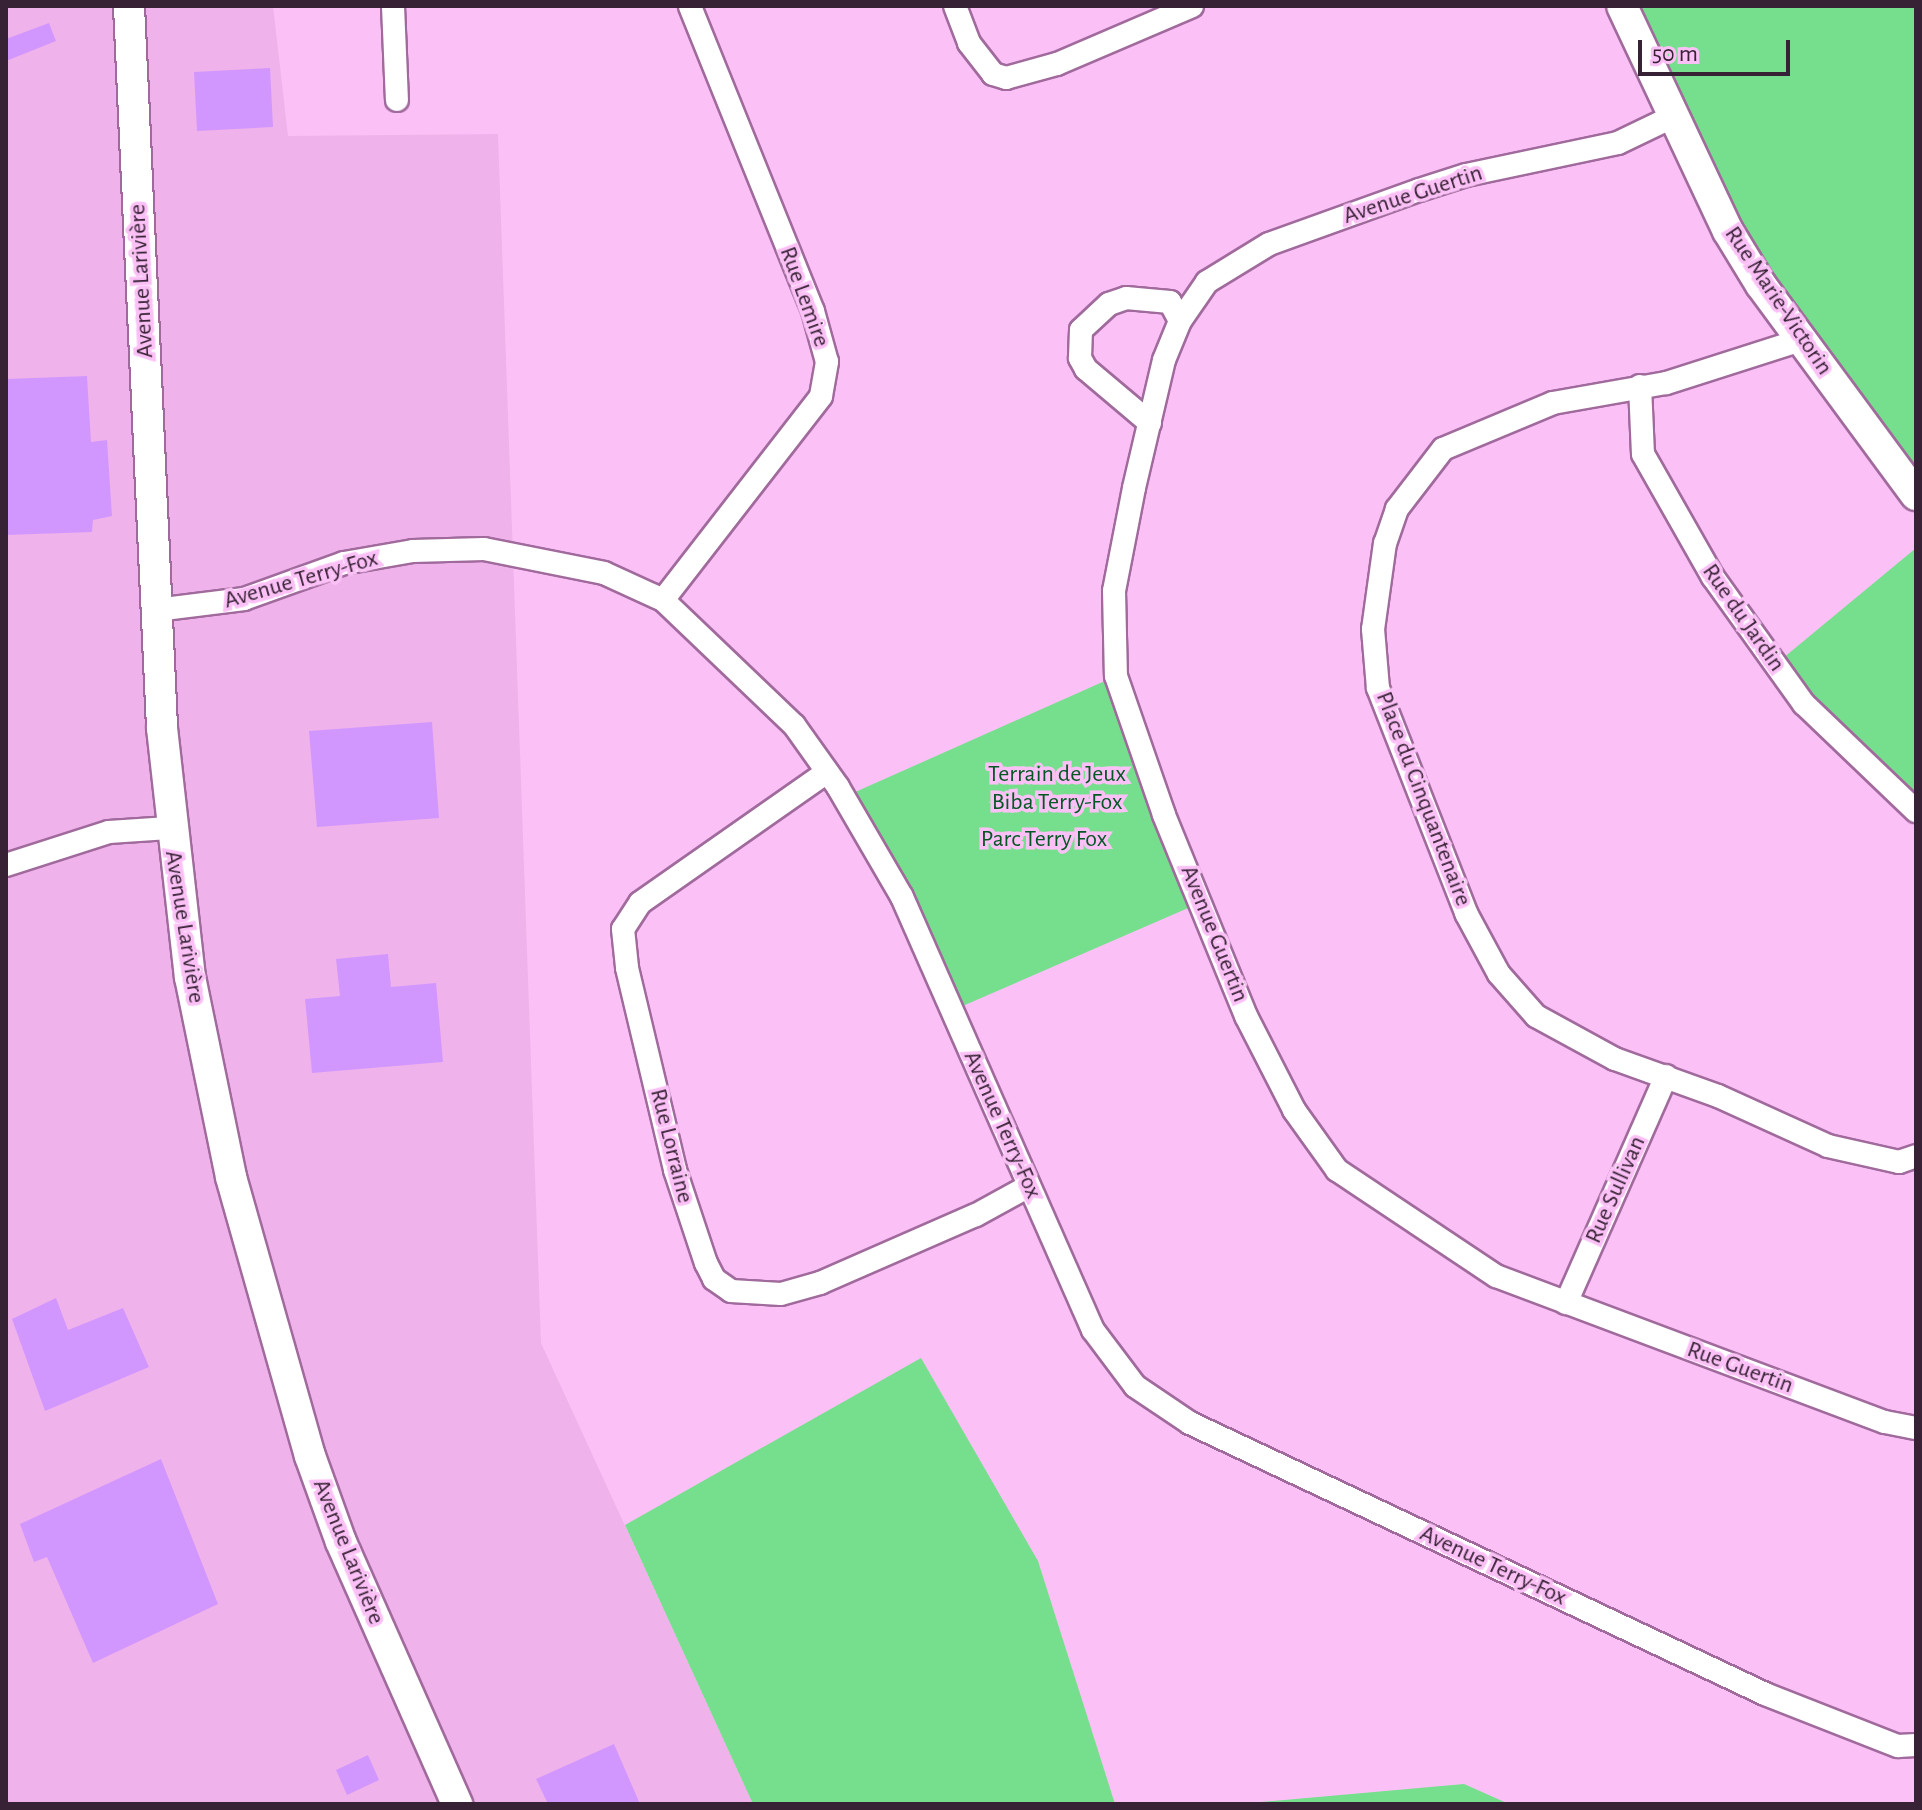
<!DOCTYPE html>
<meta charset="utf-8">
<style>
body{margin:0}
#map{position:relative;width:1922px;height:1810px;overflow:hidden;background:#fbc1f6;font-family:"Alegreya Sans",sans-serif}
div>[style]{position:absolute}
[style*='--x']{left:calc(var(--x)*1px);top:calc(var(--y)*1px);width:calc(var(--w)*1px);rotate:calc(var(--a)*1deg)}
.built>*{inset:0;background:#f0b2eb}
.green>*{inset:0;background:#76df8d}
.building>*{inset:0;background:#d297fe}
.roads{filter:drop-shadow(2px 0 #a06b9c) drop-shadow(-2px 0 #a06b9c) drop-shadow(0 2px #a06b9c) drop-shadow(0 -2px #a06b9c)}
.street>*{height:22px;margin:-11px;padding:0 11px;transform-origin:11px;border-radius:11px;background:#fff}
.secondary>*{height:30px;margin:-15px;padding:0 15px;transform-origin:15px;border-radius:15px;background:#fff}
span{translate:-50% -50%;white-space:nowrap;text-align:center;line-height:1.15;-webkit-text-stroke:7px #fbc1f6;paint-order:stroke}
.street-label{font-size:24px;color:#372135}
.park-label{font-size:24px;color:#045723}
.frame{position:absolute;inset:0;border:8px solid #372135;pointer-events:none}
.scale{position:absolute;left:1638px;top:40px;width:152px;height:36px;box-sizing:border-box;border:4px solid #372135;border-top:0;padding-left:10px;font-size:24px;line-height:28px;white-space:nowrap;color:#372135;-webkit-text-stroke:6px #fbc1f6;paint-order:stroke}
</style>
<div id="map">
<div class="built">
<div style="clip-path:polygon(6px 6px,273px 6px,288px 136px,498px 134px,541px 1343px,753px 1804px,6px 1804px)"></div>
</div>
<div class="green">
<div style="clip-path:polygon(1622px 6px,1916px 6px,1916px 495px,1761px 285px)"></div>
<div style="clip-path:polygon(1916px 548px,1916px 811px,1776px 664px)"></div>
<div style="clip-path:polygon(1116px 676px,1202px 902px,951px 1011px,844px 797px)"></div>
<div style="clip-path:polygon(921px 1358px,1038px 1561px,1115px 1804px,753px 1804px,625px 1525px)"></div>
<div style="clip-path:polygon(1464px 1784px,1509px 1804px,1237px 1804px,1238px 1804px)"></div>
</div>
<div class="building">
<div style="clip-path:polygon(49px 23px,56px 41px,6px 61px,6px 39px)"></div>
<div style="clip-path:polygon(270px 68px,273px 127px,197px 131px,194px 72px)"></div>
<div style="clip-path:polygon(87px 376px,91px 442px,107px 440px,112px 516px,93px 520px,92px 532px,6px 535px,6px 379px)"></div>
<div style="clip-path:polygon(432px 722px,439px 818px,317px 827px,309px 731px)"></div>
<div style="clip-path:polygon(388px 954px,391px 987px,436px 983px,443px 1062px,312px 1073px,305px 999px,340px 996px,336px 959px)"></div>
<div style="clip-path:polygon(56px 1298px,68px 1330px,123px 1308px,149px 1367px,45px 1411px,12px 1319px)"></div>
<div style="clip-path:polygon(161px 1459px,218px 1604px,93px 1663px,47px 1557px,34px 1562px,20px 1524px)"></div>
<div style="clip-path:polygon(614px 1744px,640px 1804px,548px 1804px,536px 1779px)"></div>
<div style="clip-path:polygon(368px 1755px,379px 1780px,347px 1795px,336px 1770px)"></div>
</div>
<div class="roads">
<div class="street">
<div style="--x:393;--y:6;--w:94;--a:87.6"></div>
<div style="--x:955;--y:6;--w:40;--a:69"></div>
<div style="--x:969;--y:43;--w:39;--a:52"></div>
<div style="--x:993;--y:74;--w:14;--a:17"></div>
<div style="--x:1006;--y:78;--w:53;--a:-15.4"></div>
<div style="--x:1057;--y:64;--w:147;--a:-23.2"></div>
<div style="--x:1672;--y:117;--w:60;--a:154.3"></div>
<div style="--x:1618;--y:143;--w:155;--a:168.1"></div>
<div style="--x:1466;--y:175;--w:49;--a:162.3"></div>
<div style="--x:1419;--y:190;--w:159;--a:160.2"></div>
<div style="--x:1269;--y:244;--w:73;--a:148.5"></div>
<div style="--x:1207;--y:282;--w:47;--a:124.7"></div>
<div style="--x:1180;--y:321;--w:42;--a:112.3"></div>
<div style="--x:1164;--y:360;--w:131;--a:103.2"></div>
<div style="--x:1134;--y:488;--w:105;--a:101"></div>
<div style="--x:1114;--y:591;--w:85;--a:88.7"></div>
<div style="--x:1116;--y:676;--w:147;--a:70.9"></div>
<div style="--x:1164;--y:815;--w:217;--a:67.8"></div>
<div style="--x:1246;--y:1016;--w:106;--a:62.9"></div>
<div style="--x:1294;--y:1110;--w:74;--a:54.4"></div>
<div style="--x:1337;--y:1170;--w:191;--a:33.7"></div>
<div style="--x:1496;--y:1276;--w:415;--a:20.6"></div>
<div style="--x:1885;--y:1422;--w:32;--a:11"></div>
<div style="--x:1801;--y:340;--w:142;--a:162.3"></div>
<div style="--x:1666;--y:383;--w:115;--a:170"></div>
<div style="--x:1553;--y:403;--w:119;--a:157.3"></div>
<div style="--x:1443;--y:449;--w:76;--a:127.5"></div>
<div style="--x:1397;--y:509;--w:36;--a:109"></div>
<div style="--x:1385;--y:543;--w:87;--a:97.9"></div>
<div style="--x:1373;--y:629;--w:59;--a:85.2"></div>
<div style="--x:1378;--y:688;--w:242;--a:68.6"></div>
<div style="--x:1466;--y:913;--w:69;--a:61.6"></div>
<div style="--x:1499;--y:974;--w:56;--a:48.6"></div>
<div style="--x:1536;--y:1016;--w:90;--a:28.6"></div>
<div style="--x:1615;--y:1059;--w:109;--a:19.8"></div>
<div style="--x:1718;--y:1096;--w:121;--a:24.4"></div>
<div style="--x:1828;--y:1146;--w:73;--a:12.7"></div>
<div style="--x:1899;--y:1162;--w:18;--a:-19"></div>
<div style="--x:1640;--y:386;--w:68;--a:87.5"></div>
<div style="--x:1643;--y:454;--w:142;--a:60.4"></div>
<div style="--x:1713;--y:577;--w:156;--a:54.4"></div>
<div style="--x:1804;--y:704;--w:155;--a:43.7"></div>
<div style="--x:1150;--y:423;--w:84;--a:-139.8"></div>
<div style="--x:1086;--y:369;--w:13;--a:-119"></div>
<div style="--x:1080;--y:358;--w:28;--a:-88"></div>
<div style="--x:1081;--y:330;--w:38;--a:-43"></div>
<div style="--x:1109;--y:304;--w:18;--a:-19"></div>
<div style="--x:1126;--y:298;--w:44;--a:5.2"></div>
<div style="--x:1170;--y:302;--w:21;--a:62"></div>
<div style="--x:663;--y:600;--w:258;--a:-52.2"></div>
<div style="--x:821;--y:396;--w:35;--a:-80"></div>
<div style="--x:827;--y:362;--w:53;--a:-105.4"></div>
<div style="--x:813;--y:311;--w:329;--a:-112"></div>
<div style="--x:156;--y:610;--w:89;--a:-7.1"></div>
<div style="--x:244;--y:599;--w:106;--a:-19.8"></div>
<div style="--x:344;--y:563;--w:70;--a:-9.9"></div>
<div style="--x:413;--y:551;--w:71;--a:-1.6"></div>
<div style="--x:484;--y:549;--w:122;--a:11.3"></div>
<div style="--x:604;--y:573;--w:65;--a:24.6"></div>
<div style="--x:663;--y:600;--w:181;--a:43.7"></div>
<div style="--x:794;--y:725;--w:76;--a:54.6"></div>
<div style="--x:838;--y:787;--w:127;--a:59.8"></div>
<div style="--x:902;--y:897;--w:473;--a:66.2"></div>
<div style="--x:1093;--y:1330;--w:70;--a:53.1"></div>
<div style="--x:1135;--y:1386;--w:66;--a:33.9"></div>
<div style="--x:1190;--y:1423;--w:636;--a:25.23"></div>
<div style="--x:1765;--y:1694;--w:143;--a:21.4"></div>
<div style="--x:1898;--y:1746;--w:18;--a:-3"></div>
<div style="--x:827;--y:772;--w:228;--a:145"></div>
<div style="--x:640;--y:903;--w:31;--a:123"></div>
<div style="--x:623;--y:929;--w:39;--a:84"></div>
<div style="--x:627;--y:968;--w:208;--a:76.6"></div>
<div style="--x:675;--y:1170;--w:98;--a:71.6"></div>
<div style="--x:706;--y:1263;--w:18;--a:63"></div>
<div style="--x:714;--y:1279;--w:21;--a:35"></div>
<div style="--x:731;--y:1291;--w:50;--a:3.4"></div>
<div style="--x:781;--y:1294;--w:41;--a:-15.8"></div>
<div style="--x:820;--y:1283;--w:170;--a:-23.6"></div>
<div style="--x:976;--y:1215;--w:60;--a:-28.7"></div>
<div style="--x:6;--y:865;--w:108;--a:-17.8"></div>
<div style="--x:109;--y:832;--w:60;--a:-3.8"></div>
<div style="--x:1566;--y:1303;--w:248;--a:-66.2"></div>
</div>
<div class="secondary">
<div style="--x:129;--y:6;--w:723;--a:87.38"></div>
<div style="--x:162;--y:728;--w:251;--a:83.6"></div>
<div style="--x:190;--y:977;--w:204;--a:78.4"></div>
<div style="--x:231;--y:1177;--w:290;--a:74.2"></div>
<div style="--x:310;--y:1456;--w:91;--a:70.2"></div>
<div style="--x:341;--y:1542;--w:287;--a:66.1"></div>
<div style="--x:1622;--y:6;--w:249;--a:64.8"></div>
<div style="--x:1728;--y:231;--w:63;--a:58.6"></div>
<div style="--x:1761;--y:285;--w:261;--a:53.6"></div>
</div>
</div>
<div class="street-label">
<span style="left:1413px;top:195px;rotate:-18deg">Avenue Guertin</span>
<span style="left:142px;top:281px;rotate:-93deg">Avenue Larivière</span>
<span style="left:804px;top:297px;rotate:70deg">Rue Lemire</span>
<span style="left:1778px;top:301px;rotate:56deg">Rue Marie-Victorin</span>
<span style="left:301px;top:580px;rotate:-16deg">Avenue Terry-Fox</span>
<span style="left:1743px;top:618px;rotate:55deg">Rue du Jardin</span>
<span style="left:1423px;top:799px;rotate:69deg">Place du Cinquantenaire</span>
<span style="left:184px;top:927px;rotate:81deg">Avenue Larivière</span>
<span style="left:1214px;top:934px;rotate:68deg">Avenue Guertin</span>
<span style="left:1002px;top:1125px;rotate:66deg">Avenue Terry-Fox</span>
<span style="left:671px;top:1146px;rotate:76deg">Rue Lorraine</span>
<span style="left:1616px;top:1190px;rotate:-66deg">Rue Sullivan</span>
<span style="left:1740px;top:1368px;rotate:20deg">Rue Guertin</span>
<span style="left:348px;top:1552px;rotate:68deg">Avenue Larivière</span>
<span style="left:1493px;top:1566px;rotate:25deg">Avenue Terry-Fox</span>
</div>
<div class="park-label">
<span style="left:1057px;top:789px">Terrain de Jeux<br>Biba Terry-Fox</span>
<span style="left:1044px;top:840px">Parc Terry Fox</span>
</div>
<div class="frame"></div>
<div class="scale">50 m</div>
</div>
